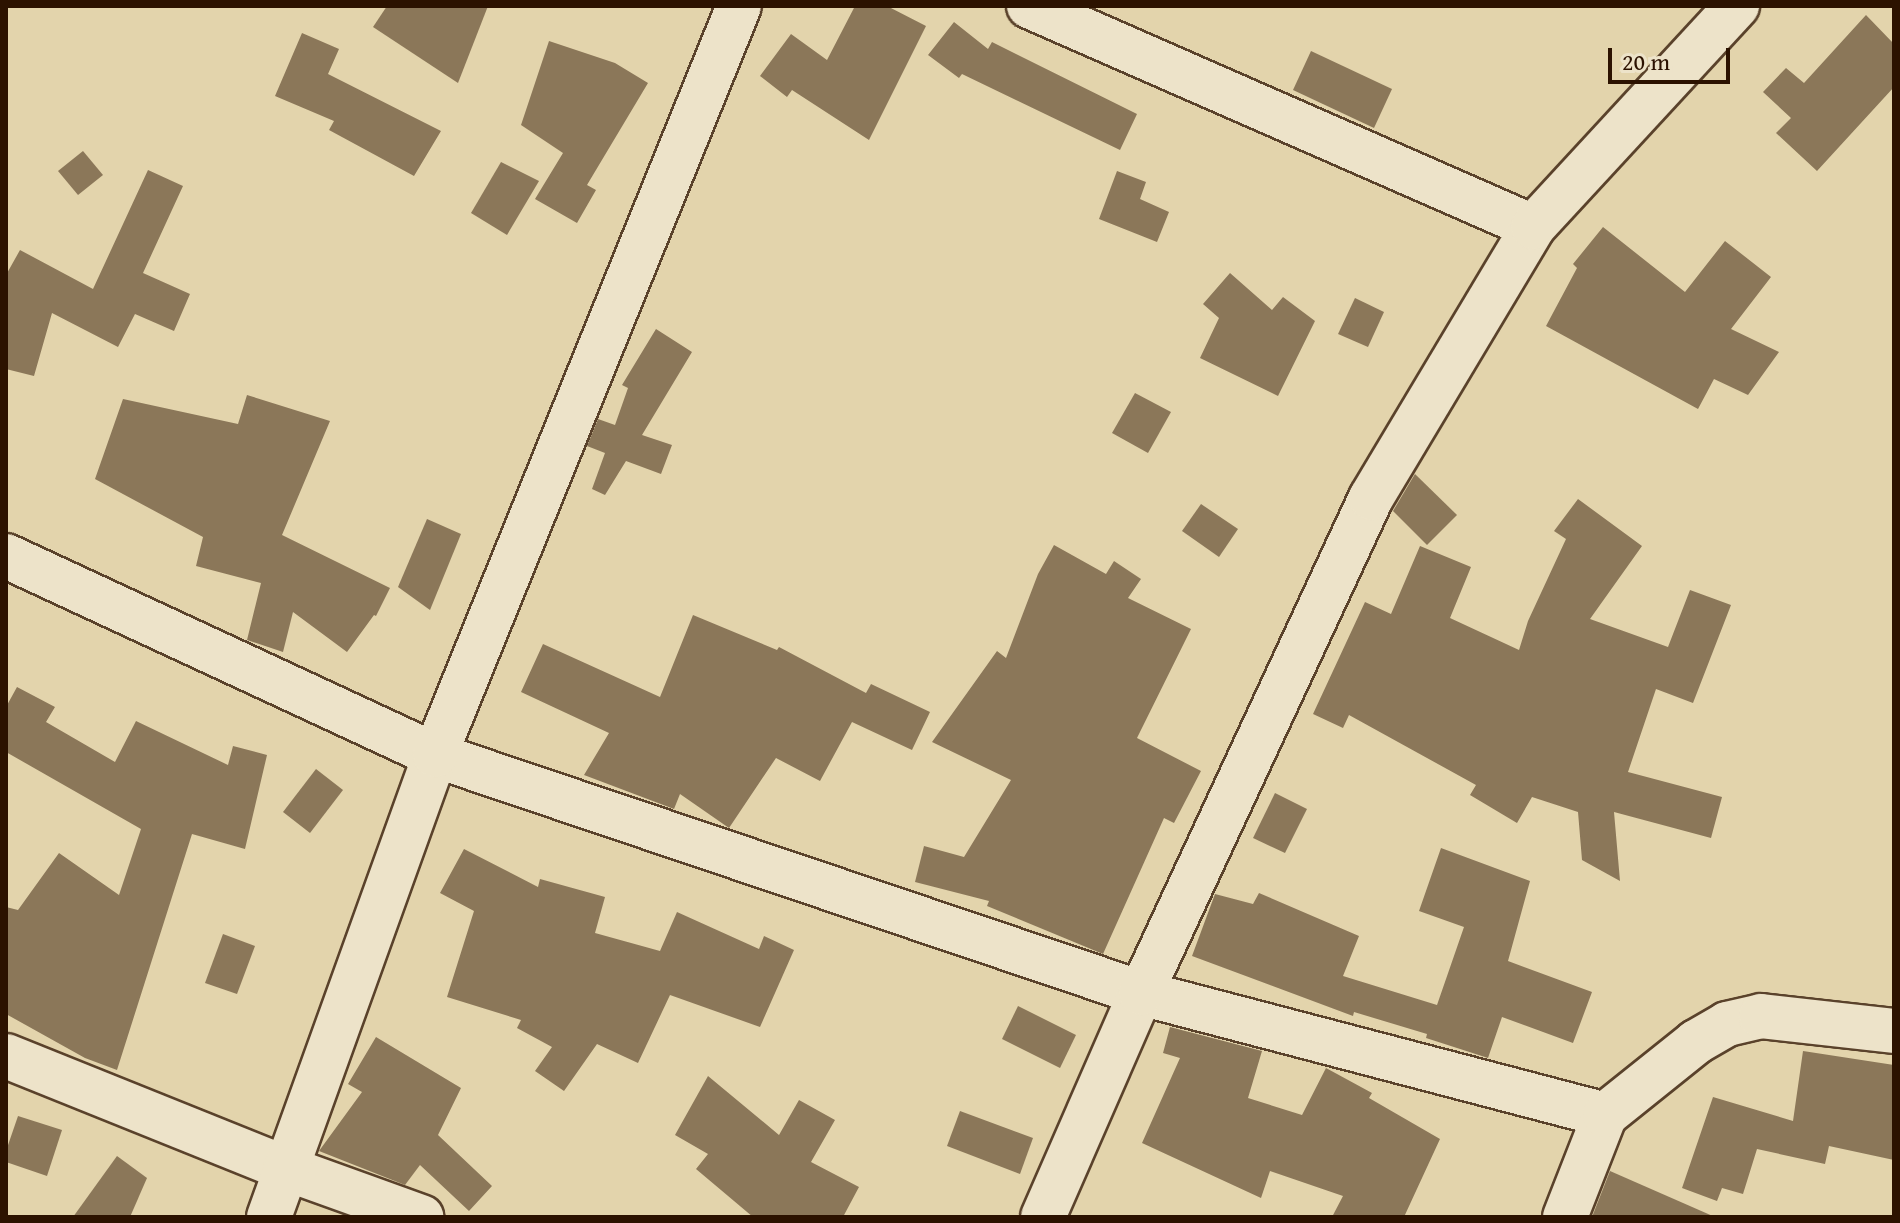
<!DOCTYPE html>
<style>
body{margin:0}
#map{position:relative;width:1900px;height:1223px;overflow:hidden;background:#e3d4ac;font-family:"Gentium Book Plus",serif}
div>[style]{position:absolute}
[style*='--x']{left:calc(var(--x)*1px);top:calc(var(--y)*1px);width:calc(var(--w)*1px);rotate:calc(var(--a)*1deg)}
.building>*{inset:0;background:#8b7759}
.roads{filter:drop-shadow(2px 0 #5a422b) drop-shadow(-2px 0 #5a422b) drop-shadow(0 2px #5a422b) drop-shadow(0 -2px #5a422b)}
.minor>*{height:44px;margin:-22px;padding:0 22px;transform-origin:22px;border-radius:22px;background:#ede3c9}
span{translate:-50% -50%;white-space:nowrap;text-align:center;line-height:1.15;-webkit-text-stroke:7px #ede3c9;paint-order:stroke}
.frame{position:absolute;inset:0;border:8px solid #2c1200;pointer-events:none}
.scale{position:absolute;left:1608px;top:48px;width:122px;height:36px;box-sizing:border-box;border:4px solid #2c1200;border-top:0;padding-left:10px;font-size:24px;line-height:28px;white-space:nowrap;color:#2c1200;-webkit-text-stroke:6px #ede3c9;paint-order:stroke}
</style>
<div id="map">
<div class="building">
<div style="clip-path:polygon(387px 6px,488px 6px,458px 83px,373px 27px)"></div>
<div style="clip-path:polygon(855px 6px,887px 6px,926px 26px,869px 140px,792px 90px,787px 97px,760px 76px,791px 34px,827px 60px)"></div>
<div style="clip-path:polygon(1866px 15px,1894px 44px,1894px 87px,1817px 171px,1776px 133px,1791px 118px,1763px 92px,1786px 68px,1804px 83px)"></div>
<div style="clip-path:polygon(954px 22px,988px 49px,992px 42px,1137px 114px,1120px 150px,962px 74px,959px 78px,928px 55px)"></div>
<div style="clip-path:polygon(302px 33px,339px 49px,328px 74px,441px 131px,414px 176px,329px 130px,334px 121px,275px 96px)"></div>
<div style="clip-path:polygon(549px 41px,615px 63px,648px 83px,587px 185px,596px 190px,577px 223px,535px 199px,563px 153px,521px 125px)"></div>
<div style="clip-path:polygon(1311px 51px,1392px 89px,1374px 128px,1293px 90px)"></div>
<div style="clip-path:polygon(83px 151px,103px 175px,78px 195px,58px 171px)"></div>
<div style="clip-path:polygon(501px 162px,539px 181px,507px 235px,471px 213px)"></div>
<div style="clip-path:polygon(148px 170px,183px 186px,143px 273px,190px 294px,174px 331px,135px 314px,118px 347px,52px 313px,34px 376px,6px 369px,6px 275px,20px 250px,93px 289px)"></div>
<div style="clip-path:polygon(1117px 171px,1146px 182px,1140px 199px,1169px 212px,1157px 242px,1099px 219px)"></div>
<div style="clip-path:polygon(1603px 227px,1685px 292px,1725px 241px,1771px 277px,1731px 329px,1779px 352px,1748px 395px,1714px 379px,1698px 409px,1546px 326px,1577px 268px,1573px 264px)"></div>
<div style="clip-path:polygon(1230px 273px,1272px 310px,1283px 297px,1315px 321px,1278px 396px,1200px 358px,1219px 318px,1203px 304px)"></div>
<div style="clip-path:polygon(1355px 298px,1384px 312px,1368px 347px,1338px 334px)"></div>
<div style="clip-path:polygon(656px 329px,692px 352px,642px 435px,672px 445px,661px 474px,626px 461px,605px 495px,592px 489px,605px 453px,587px 446px,598px 419px,615px 425px,628px 388px,622px 385px)"></div>
<div style="clip-path:polygon(1135px 393px,1171px 412px,1148px 453px,1112px 433px)"></div>
<div style="clip-path:polygon(247px 395px,330px 421px,282px 535px,390px 588px,376px 616px,374px 615px,347px 652px,293px 612px,283px 652px,247px 640px,261px 583px,196px 566px,203px 537px,95px 479px,123px 399px,238px 424px)"></div>
<div style="clip-path:polygon(1415px 474px,1457px 515px,1427px 545px,1393px 511px)"></div>
<div style="clip-path:polygon(1578px 499px,1642px 546px,1590px 619px,1668px 647px,1690px 590px,1731px 605px,1693px 703px,1656px 689px,1628px 772px,1722px 797px,1711px 838px,1614px 812px,1620px 881px,1582px 860px,1578px 812px,1532px 797px,1517px 823px,1470px 795px,1476px 785px,1349px 715px,1343px 728px,1313px 714px,1365px 602px,1391px 614px,1420px 546px,1471px 567px,1450px 618px,1519px 650px,1528px 621px,1566px 539px,1554px 531px)"></div>
<div style="clip-path:polygon(1201px 504px,1238px 529px,1219px 557px,1182px 531px)"></div>
<div style="clip-path:polygon(427px 519px,461px 534px,430px 610px,398px 587px)"></div>
<div style="clip-path:polygon(1054px 545px,1106px 574px,1114px 561px,1141px 579px,1128px 598px,1191px 629px,1137px 738px,1201px 771px,1174px 823px,1164px 818px,1103px 954px,987px 906px,989px 901px,915px 882px,924px 846px,964px 857px,1011px 780px,932px 742px,997px 651px,1006px 658px,1038px 574px)"></div>
<div style="clip-path:polygon(693px 615px,777px 650px,779px 647px,866px 693px,871px 684px,930px 712px,912px 750px,852px 722px,820px 781px,776px 758px,729px 828px,680px 794px,674px 809px,584px 775px,609px 733px,521px 692px,543px 644px,660px 697px)"></div>
<div style="clip-path:polygon(17px 687px,55px 707px,46px 722px,115px 762px,136px 721px,228px 765px,233px 746px,267px 755px,245px 849px,192px 834px,117px 1070px,85px 1058px,6px 1014px,6px 907px,18px 910px,59px 853px,119px 895px,141px 829px,6px 752px,6px 707px)"></div>
<div style="clip-path:polygon(316px 769px,343px 790px,310px 833px,283px 812px)"></div>
<div style="clip-path:polygon(1275px 793px,1307px 809px,1285px 853px,1253px 838px)"></div>
<div style="clip-path:polygon(1441px 848px,1530px 881px,1508px 961px,1592px 992px,1573px 1043px,1502px 1017px,1488px 1058px,1426px 1038px,1427px 1034px,1354px 1012px,1353px 1016px,1192px 956px,1215px 894px,1253px 904px,1259px 893px,1359px 936px,1343px 976px,1437px 1005px,1464px 927px,1419px 911px)"></div>
<div style="clip-path:polygon(464px 849px,538px 887px,540px 879px,605px 897px,595px 933px,660px 951px,677px 912px,759px 949px,764px 936px,794px 950px,760px 1027px,670px 995px,638px 1063px,597px 1044px,564px 1091px,535px 1071px,552px 1047px,517px 1028px,521px 1020px,447px 997px,474px 911px,440px 893px)"></div>
<div style="clip-path:polygon(223px 934px,255px 946px,237px 994px,205px 983px)"></div>
<div style="clip-path:polygon(1018px 1006px,1076px 1035px,1060px 1068px,1002px 1039px)"></div>
<div style="clip-path:polygon(1170px 1027px,1262px 1051px,1248px 1098px,1302px 1115px,1326px 1068px,1372px 1093px,1369px 1098px,1440px 1139px,1404px 1217px,1332px 1217px,1343px 1196px,1270px 1171px,1261px 1198px,1142px 1143px,1180px 1058px,1163px 1053px)"></div>
<div style="clip-path:polygon(376px 1037px,461px 1088px,438px 1135px,492px 1186px,469px 1211px,420px 1165px,405px 1185px,319px 1151px,362px 1092px,348px 1084px)"></div>
<div style="clip-path:polygon(1803px 1051px,1894px 1065px,1894px 1160px,1829px 1146px,1825px 1164px,1757px 1149px,1743px 1194px,1722px 1188px,1717px 1201px,1682px 1188px,1713px 1097px,1793px 1121px)"></div>
<div style="clip-path:polygon(708px 1076px,779px 1135px,799px 1100px,835px 1120px,811px 1162px,859px 1187px,843px 1217px,753px 1217px,696px 1169px,708px 1154px,675px 1135px)"></div>
<div style="clip-path:polygon(960px 1111px,1033px 1138px,1020px 1174px,947px 1146px)"></div>
<div style="clip-path:polygon(18px 1116px,62px 1130px,47px 1176px,6px 1162px,6px 1151px)"></div>
<div style="clip-path:polygon(117px 1156px,147px 1178px,130px 1217px,73px 1217px)"></div>
<div style="clip-path:polygon(1610px 1171px,1715px 1217px,1592px 1217px)"></div>
</div>
<div class="roads">
<div class="minor">
<div style="--x:1029;--y:6;--w:550;--a:23.68"></div>
<div style="--x:6;--y:556;--w:473;--a:24.9"></div>
<div style="--x:435;--y:755;--w:745;--a:18.63"></div>
<div style="--x:1141;--y:993;--w:480;--a:14.7"></div>
<div style="--x:6;--y:1056;--w:301;--a:21.9"></div>
<div style="--x:285;--y:1168;--w:145;--a:19.8"></div>
<div style="--x:269;--y:1217;--w:491;--a:-70.2"></div>
<div style="--x:435;--y:755;--w:808;--a:-67.91"></div>
<div style="--x:1043;--y:1217;--w:244;--a:-66.4"></div>
<div style="--x:1141;--y:993;--w:546;--a:-65.08"></div>
<div style="--x:1371;--y:498;--w:316;--a:-59.1"></div>
<div style="--x:1533;--y:227;--w:301;--a:-47.3"></div>
<div style="--x:1565;--y:1217;--w:110;--a:-68.6"></div>
<div style="--x:1605;--y:1115;--w:117;--a:-38.7"></div>
<div style="--x:1696;--y:1042;--w:36;--a:-30"></div>
<div style="--x:1727;--y:1024;--w:35;--a:-13"></div>
<div style="--x:1761;--y:1016;--w:134;--a:6.4"></div>
</div>
</div>
<div class="frame"></div>
<div class="scale">20 m</div>
</div>
